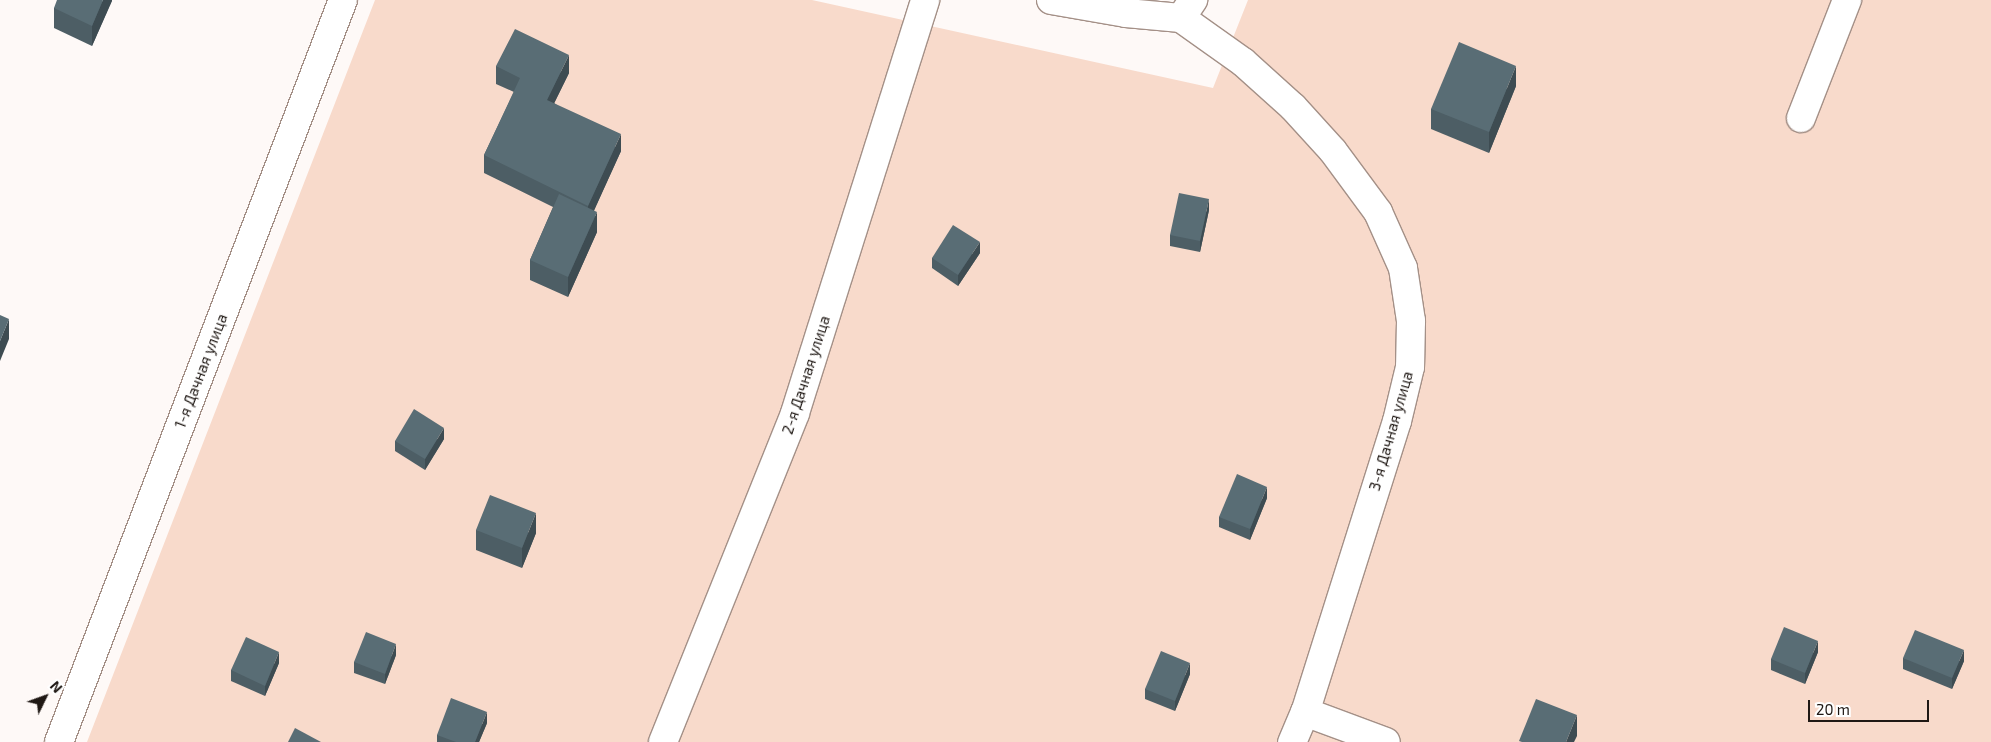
<!DOCTYPE html>
<meta charset="utf-8">
<style>
body{margin:0}
#map{position:relative;width:1991px;height:742px;overflow:hidden;background:#fef9f7;font-family:"Exo 2",sans-serif}
div>[style]{position:absolute}
[style*='--x']{left:calc(var(--x)*1px);top:calc(var(--y)*1px);width:calc(var(--w)*1px);rotate:calc(var(--a)*1deg)}
.green>*{inset:0;background:#f8dacb}
.roads{filter:drop-shadow(1px 0 #a49087) drop-shadow(-1px 0 #a49087) drop-shadow(0 1px #a49087) drop-shadow(0 -1px #a49087)}
.street>*{height:28px;margin:-14px;padding:0 14px;transform-origin:14px;border-radius:14px;background:#fff}
.wall>*{inset:0;background:#4d5e65}
.shaded-wall>*{inset:0;background:#3e4c52}
.building>*{inset:0;background:#596d75}
span{translate:-50% -50%;white-space:nowrap;text-align:center;line-height:1.15;-webkit-text-stroke:5px #fff;paint-order:stroke}
.street-label{font-size:15px;color:#1f1814}
.north{position:absolute;left:20px;top:672px;width:50px;height:50px;-webkit-text-stroke:4px #fff;paint-order:stroke;rotate:48deg;font-size:14px;font-weight:700;line-height:20px;text-align:center;color:#1f1814}
.north::after{content:'';display:block;margin:auto;width:18px;height:22px;background:#1f1814;clip-path:polygon(50% 0,100% 100%,50% 72%,0 100%)}
.scale{position:absolute;left:1808px;top:700px;width:121px;height:22px;box-sizing:border-box;border:2px solid #1f1814;border-top:0;padding-left:6px;font-size:15px;line-height:18px;white-space:nowrap;color:#1f1814;-webkit-text-stroke:4px #fff;paint-order:stroke}
</style>
<div id="map">
<div class="green">
<div style="clip-path:polygon(375px 0,812px 0,1213px 88px,1248px 0,1991px 0,1991px 742px,87px 742px)"></div>
</div>
<div class="roads">
<div class="street">
<div style="--x:1051;--y:0;--w:76;--a:9.8"></div>
<div style="--x:1126;--y:13;--w:55;--a:5.2"></div>
<div style="--x:1181;--y:18;--w:22;--a:-56"></div>
<div style="--x:1181;--y:18;--w:76;--a:35.4"></div>
<div style="--x:1243;--y:62;--w:67;--a:42"></div>
<div style="--x:1293;--y:107;--w:59;--a:47.7"></div>
<div style="--x:1333;--y:151;--w:76;--a:53.6"></div>
<div style="--x:1378;--y:212;--w:61;--a:65.9"></div>
<div style="--x:1403;--y:268;--w:54;--a:81.4"></div>
<div style="--x:1411;--y:321;--w:46;--a:91.2"></div>
<div style="--x:1410;--y:367;--w:56;--a:103.5"></div>
<div style="--x:1397;--y:421;--w:305;--a:107.5"></div>
<div style="--x:1305;--y:712;--w:33;--a:113"></div>
<div style="--x:1801;--y:118;--w:127;--a:-68.7"></div>
<div style="--x:1305;--y:712;--w:86;--a:20.3"></div>
<div style="--x:59;--y:742;--w:794;--a:-69.06"></div>
<div style="--x:663;--y:742;--w:354;--a:-68.1"></div>
<div style="--x:795;--y:413;--w:433;--a:-72.5"></div>
</div>
</div>
<div class="wall">
<div style="clip-path:polygon(112px 0,92px 46px,54px 28px,54px 8px)"></div>
<div style="clip-path:polygon(496px 66px,569px 73px,554px 103px,621px 151px,594px 210px,597px 232px,568px 297px,530px 280px,530px 260px,553px 207px,484px 173px,484px 155px,514px 92px,496px 84px)"></div>
<div style="clip-path:polygon(1516px 86px,1489px 153px,1431px 129px,1431px 109px)"></div>
<div style="clip-path:polygon(1209px 210px,1200px 252px,1170px 246px,1170px 235px)"></div>
<div style="clip-path:polygon(980px 253px,958px 286px,932px 268px,932px 258px)"></div>
<div style="clip-path:polygon(444px 439px,425px 470px,395px 451px,395px 441px)"></div>
<div style="clip-path:polygon(1267px 498px,1250px 540px,1219px 527px,1219px 517px)"></div>
<div style="clip-path:polygon(476px 530px,536px 533px,522px 568px,476px 550px)"></div>
<div style="clip-path:polygon(1818px 652px,1805px 684px,1771px 670px,1771px 659px)"></div>
<div style="clip-path:polygon(396px 655px,385px 684px,354px 673px,354px 662px)"></div>
<div style="clip-path:polygon(1903px 658px,1964px 661px,1952px 689px,1903px 669px)"></div>
<div style="clip-path:polygon(279px 663px,265px 696px,231px 681px,231px 670px)"></div>
<div style="clip-path:polygon(1190px 674px,1175px 711px,1145px 699px,1145px 689px)"></div>
<div style="clip-path:polygon(487px 723px,479px 742px,437px 742px,437px 735px)"></div>
</div>
<div class="shaded-wall">
<div style="clip-path:polygon(103px 0,112px 0,112px 1px,92px 46px,92px 26px)"></div>
<div style="clip-path:polygon(569px 55px,569px 73px,547px 118px,547px 100px)"></div>
<div style="clip-path:polygon(1516px 66px,1516px 86px,1489px 153px,1489px 132px)"></div>
<div style="clip-path:polygon(621px 134px,621px 151px,588px 224px,588px 206px)"></div>
<div style="clip-path:polygon(1209px 199px,1209px 210px,1200px 252px,1200px 241px)"></div>
<div style="clip-path:polygon(597px 212px,597px 232px,568px 297px,568px 277px)"></div>
<div style="clip-path:polygon(980px 242px,980px 253px,958px 286px,958px 275px)"></div>
<div style="clip-path:polygon(9px 319px,9px 339px,0 361px,0 341px)"></div>
<div style="clip-path:polygon(444px 428px,444px 439px,425px 470px,425px 459px)"></div>
<div style="clip-path:polygon(1267px 487px,1267px 498px,1250px 540px,1250px 529px)"></div>
<div style="clip-path:polygon(536px 513px,536px 533px,522px 568px,522px 548px)"></div>
<div style="clip-path:polygon(1818px 641px,1818px 652px,1805px 684px,1805px 673px)"></div>
<div style="clip-path:polygon(396px 644px,396px 655px,385px 684px,385px 674px)"></div>
<div style="clip-path:polygon(1964px 650px,1964px 661px,1952px 689px,1952px 678px)"></div>
<div style="clip-path:polygon(279px 652px,279px 663px,265px 696px,265px 686px)"></div>
<div style="clip-path:polygon(1190px 663px,1190px 674px,1175px 711px,1175px 701px)"></div>
<div style="clip-path:polygon(487px 712px,487px 723px,479px 742px,475px 742px)"></div>
<div style="clip-path:polygon(1577px 715px,1577px 736px,1574px 742px,1566px 742px)"></div>
</div>
<div class="building">
<div style="clip-path:polygon(57px 0,103px 0,92px 26px,54px 8px)"></div>
<div style="clip-path:polygon(515px 29px,569px 55px,547px 100px,621px 134px,588px 206px,484px 155px,520px 78px,496px 66px)"></div>
<div style="clip-path:polygon(1459px 42px,1516px 66px,1489px 132px,1431px 109px)"></div>
<div style="clip-path:polygon(1179px 193px,1209px 199px,1200px 241px,1170px 235px)"></div>
<div style="clip-path:polygon(559px 194px,597px 212px,568px 277px,530px 260px)"></div>
<div style="clip-path:polygon(953px 225px,980px 242px,958px 275px,932px 258px)"></div>
<div style="clip-path:polygon(0 315px,9px 319px,0 341px)"></div>
<div style="clip-path:polygon(414px 409px,444px 428px,425px 459px,395px 441px)"></div>
<div style="clip-path:polygon(1237px 474px,1267px 487px,1250px 529px,1219px 517px)"></div>
<div style="clip-path:polygon(490px 495px,536px 513px,522px 548px,476px 530px)"></div>
<div style="clip-path:polygon(1784px 627px,1818px 641px,1805px 673px,1771px 659px)"></div>
<div style="clip-path:polygon(1915px 630px,1964px 650px,1952px 678px,1903px 658px)"></div>
<div style="clip-path:polygon(366px 632px,396px 644px,385px 674px,354px 662px)"></div>
<div style="clip-path:polygon(246px 637px,279px 652px,265px 686px,231px 670px)"></div>
<div style="clip-path:polygon(1161px 651px,1190px 663px,1175px 701px,1145px 689px)"></div>
<div style="clip-path:polygon(451px 698px,487px 712px,475px 742px,456px 742px,437px 735px)"></div>
<div style="clip-path:polygon(1536px 699px,1577px 715px,1566px 742px,1522px 742px,1519px 741px)"></div>
<div style="clip-path:polygon(295px 728px,321px 742px,288px 742px)"></div>
</div>
<div class="street-label">
<span style="left:201px;top:371px;rotate:-69deg">1-я Дачная улица</span>
<span style="left:806px;top:375px;rotate:-72deg">2-я Дачная улица</span>
<span style="left:1391px;top:431px;rotate:-74deg">3-я Дачная улица</span>
</div>
<div class="north">N</div>
<div class="scale">20 m</div>
</div>
